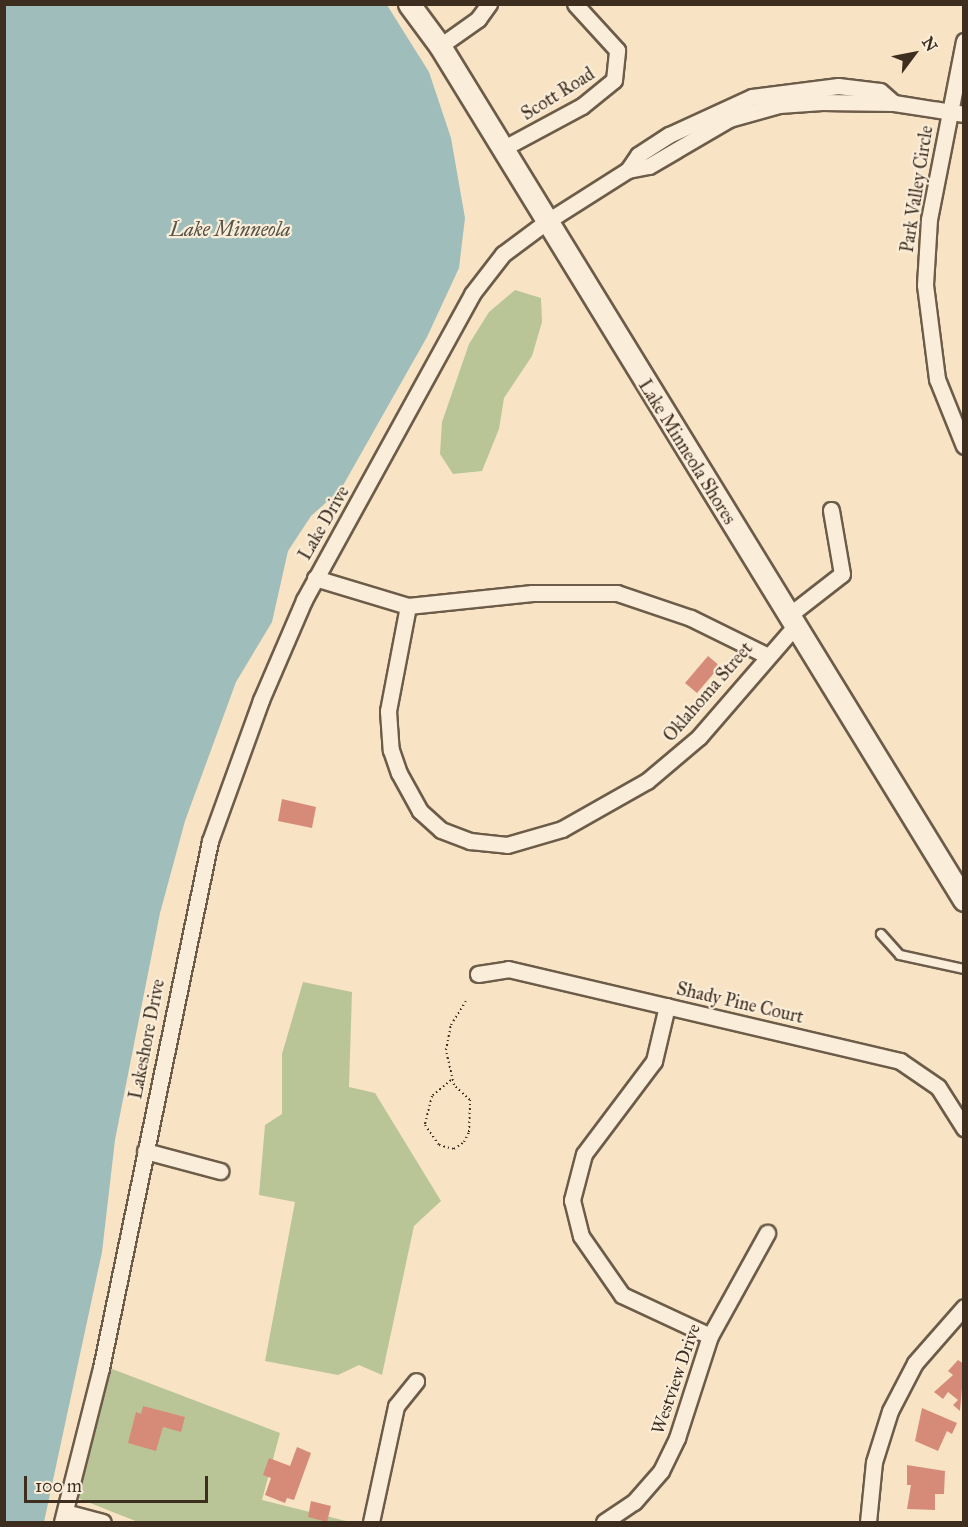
<!DOCTYPE html>
<style>
body{margin:0}
#map{position:relative;width:968px;height:1527px;overflow:hidden;background:#f8e4c4;font-family:"IM FELL Great Primer",serif}
div>[style]{position:absolute}
[style*='--x']{left:calc(var(--x)*1px);top:calc(var(--y)*1px);width:calc(var(--w)*1px);rotate:calc(var(--a)*1deg)}
.green>*{inset:0;background:#b9c597}
.water>*{inset:0;background:#9fbdba}
.building>*{inset:0;background:#d68b78}
.path>*{height:2px;margin-top:-1px;transform-origin:0;background:repeating-linear-gradient(90deg,#3d2e20 0 1.5px,transparent 0 4.5px)}
.roads{filter:drop-shadow(2px 0 #6c5c49) drop-shadow(-2px 0 #6c5c49) drop-shadow(0 2px #6c5c49) drop-shadow(0 -2px #6c5c49)}
.lane>*{height:8px;margin:-4px;padding:0 4px;transform-origin:4px;border-radius:4px;background:#faedd9}
.street>*{height:15px;margin:-7.5px;padding:0 7.5px;transform-origin:7.5px;border-radius:7.5px;background:#faedd9}
.secondary>*{height:21px;margin:-10.5px;padding:0 10.5px;transform-origin:10.5px;border-radius:10.5px;background:#faedd9}
span{translate:-50% -50%;white-space:nowrap;text-align:center;line-height:1.15;-webkit-text-stroke:4.5px #faedd9;paint-order:stroke}
.street-label{font-size:18px;color:#3d2e20}
.water-label{font-size:20px;color:#565246;font-style:italic}
.frame{position:absolute;inset:0;border:6px solid #3d2e20;pointer-events:none}
.north{position:absolute;left:884px;top:24px;width:60px;height:60px;-webkit-text-stroke:4px #faedd9;paint-order:stroke;rotate:58deg;font-size:16px;font-weight:700;line-height:24px;text-align:center;color:#3d2e20}
.north::after{content:'';display:block;margin:auto;width:21px;height:27px;background:#3d2e20;clip-path:polygon(50% 0,100% 100%,50% 72%,0 100%)}
.scale{position:absolute;left:24px;top:1476px;width:184px;height:27px;box-sizing:border-box;border:3px solid #3d2e20;border-top:0;padding-left:8px;font-size:18px;line-height:21px;white-space:nowrap;color:#3d2e20;-webkit-text-stroke:4px #faedd9;paint-order:stroke}
</style>
<div id="map">
<div class="green">
<div style="clip-path:polygon(515px 290px,541px 298px,542px 322px,532px 356px,504px 398px,499px 429px,482px 471px,453px 474px,440px 454px,442px 422px,469px 344px,489px 312px)"></div>
<div style="clip-path:polygon(303px 982px,352px 992px,349px 1087px,375px 1093px,441px 1201px,414px 1226px,382px 1375px,359px 1365px,338px 1375px,265px 1361px,295px 1202px,259px 1195px,265px 1125px,282px 1114px,282px 1054px)"></div>
<div style="clip-path:polygon(107px 1367px,280px 1433px,262px 1500px,350px 1522px,138px 1522px,75px 1497px)"></div>
</div>
<div class="water">
<div style="clip-path:polygon(5px 4px,387px 5px,429px 72px,451px 138px,465px 218px,459px 268px,427px 337px,341px 489px,311px 516px,288px 551px,272px 622px,236px 682px,185px 821px,160px 913px,115px 1140px,102px 1252px,44px 1522px,4px 1522px)"></div>
</div>
<div class="building">
<div style="clip-path:polygon(708px 656px,720px 666px,697px 693px,685px 683px)"></div>
<div style="clip-path:polygon(282px 799px,316px 807px,312px 828px,278px 821px)"></div>
<div style="clip-path:polygon(958px 1360px,964px 1364px,960px 1411px,953px 1405px,958px 1400px,948px 1392px,943px 1399px,934px 1392px,953px 1375px,948px 1371px)"></div>
<div style="clip-path:polygon(143px 1406px,185px 1417px,181px 1432px,163px 1427px,156px 1451px,128px 1443px,136px 1412px,141px 1414px)"></div>
<div style="clip-path:polygon(922px 1408px,957px 1423px,952px 1434px,947px 1431px,938px 1451px,915px 1441px)"></div>
<div style="clip-path:polygon(297px 1447px,311px 1453px,294px 1500px,287px 1498px,285px 1503px,265px 1495px,271px 1478px,263px 1475px,269px 1458px,290px 1466px)"></div>
<div style="clip-path:polygon(907px 1465px,945px 1471px,944px 1494px,935px 1494px,935px 1510px,907px 1509px,911px 1485px,907px 1485px)"></div>
<div style="clip-path:polygon(311px 1501px,331px 1506px,327px 1522px,308px 1517px)"></div>
</div>
<div class="path">
<div style="--x:451;--y:1080;--w:25;--a:140"></div>
<div style="--x:432;--y:1096;--w:30;--a:104"></div>
<div style="--x:425;--y:1125;--w:24;--a:55"></div>
<div style="--x:439;--y:1145;--w:16;--a:15"></div>
<div style="--x:454;--y:1149;--w:12;--a:-35"></div>
<div style="--x:464;--y:1142;--w:11;--a:-63"></div>
<div style="--x:469;--y:1132;--w:32;--a:-88"></div>
<div style="--x:470;--y:1100;--w:22;--a:-137"></div>
<div style="--x:454;--y:1085;--w:36;--a:-103"></div>
<div style="--x:446;--y:1050;--w:25;--a:-79"></div>
<div style="--x:451;--y:1025;--w:28;--a:-58"></div>
</div>
<div class="roads">
<div class="lane">
<div style="--x:881;--y:934;--w:28;--a:48"></div>
<div style="--x:900;--y:955;--w:66;--a:12.3"></div>
</div>
<div class="street">
<div style="--x:964;--y:41;--w:181;--a:101.1"></div>
<div style="--x:929;--y:219;--w:66;--a:93.5"></div>
<div style="--x:925;--y:285;--w:95;--a:82.7"></div>
<div style="--x:937;--y:379;--w:72;--a:68.1"></div>
<div style="--x:440;--y:46;--w:47;--a:-35.4"></div>
<div style="--x:478;--y:19;--w:19;--a:-54"></div>
<div style="--x:502;--y:149;--w:91;--a:-28.3"></div>
<div style="--x:582;--y:106;--w:41;--a:-39.1"></div>
<div style="--x:614;--y:80;--w:30;--a:-84"></div>
<div style="--x:617;--y:50;--w:62;--a:-132.4"></div>
<div style="--x:628;--y:170;--w:18;--a:-56"></div>
<div style="--x:638;--y:155;--w:37;--a:-33"></div>
<div style="--x:669;--y:135;--w:91;--a:-24.6"></div>
<div style="--x:752;--y:97;--w:87;--a:-7.3"></div>
<div style="--x:838;--y:86;--w:42;--a:6.8"></div>
<div style="--x:880;--y:91;--w:18;--a:41"></div>
<div style="--x:315;--y:578;--w:97;--a:16.8"></div>
<div style="--x:408;--y:606;--w:125;--a:-6"></div>
<div style="--x:532;--y:593;--w:85;--a:0"></div>
<div style="--x:617;--y:593;--w:78;--a:18.7"></div>
<div style="--x:691;--y:618;--w:84;--a:26.3"></div>
<div style="--x:408;--y:606;--w:107;--a:100.8"></div>
<div style="--x:388;--y:711;--w:39;--a:86"></div>
<div style="--x:391;--y:750;--w:24;--a:71"></div>
<div style="--x:399;--y:773;--w:43;--a:61.1"></div>
<div style="--x:420;--y:811;--w:28;--a:42"></div>
<div style="--x:441;--y:830;--w:31;--a:21"></div>
<div style="--x:470;--y:841;--w:37;--a:6"></div>
<div style="--x:507;--y:845;--w:57;--a:-16.2"></div>
<div style="--x:562;--y:829;--w:98;--a:-29.5"></div>
<div style="--x:647;--y:781;--w:68;--a:-40.2"></div>
<div style="--x:699;--y:737;--w:147;--a:-49.1"></div>
<div style="--x:788;--y:616;--w:68;--a:-37.9"></div>
<div style="--x:842;--y:574;--w:65;--a:-99.8"></div>
<div style="--x:478;--y:974;--w:30;--a:-9"></div>
<div style="--x:508;--y:969;--w:403;--a:13.2"></div>
<div style="--x:900;--y:1061;--w:46;--a:34.4"></div>
<div style="--x:938;--y:1087;--w:49;--a:57.6"></div>
<div style="--x:667;--y:1006;--w:57;--a:103.3"></div>
<div style="--x:654;--y:1061;--w:116;--a:127"></div>
<div style="--x:584;--y:1154;--w:48;--a:104.6"></div>
<div style="--x:572;--y:1200;--w:37;--a:76"></div>
<div style="--x:581;--y:1236;--w:72;--a:55.2"></div>
<div style="--x:622;--y:1295;--w:97;--a:25"></div>
<div style="--x:145;--y:1151;--w:78;--a:14.9"></div>
<div style="--x:65;--y:1512;--w:39;--a:15"></div>
<div style="--x:62;--y:1522;--w:159;--a:-75.8"></div>
<div style="--x:101;--y:1368;--w:538;--a:-78.31"></div>
<div style="--x:210;--y:841;--w:150;--a:-70.1"></div>
<div style="--x:261;--y:700;--w:109;--a:-66.7"></div>
<div style="--x:304;--y:600;--w:349;--a:-61.2"></div>
<div style="--x:472;--y:294;--w:51;--a:-52.2"></div>
<div style="--x:503;--y:254;--w:54;--a:-36.7"></div>
<div style="--x:546;--y:222;--w:97;--a:-32.4"></div>
<div style="--x:628;--y:170;--w:21;--a:-11"></div>
<div style="--x:649;--y:166;--w:93;--a:-30.4"></div>
<div style="--x:729;--y:119;--w:52;--a:-15.6"></div>
<div style="--x:779;--y:105;--w:43;--a:-4"></div>
<div style="--x:822;--y:102;--w:72;--a:0.8"></div>
<div style="--x:894;--y:103;--w:71;--a:8.9"></div>
<div style="--x:371;--y:1522;--w:119;--a:-77.8"></div>
<div style="--x:396;--y:1406;--w:32;--a:-51"></div>
<div style="--x:604;--y:1522;--w:36;--a:-34"></div>
<div style="--x:634;--y:1502;--w:41;--a:-48.9"></div>
<div style="--x:661;--y:1471;--w:37;--a:-64"></div>
<div style="--x:677;--y:1438;--w:107;--a:-72.1"></div>
<div style="--x:710;--y:1336;--w:118;--a:-61"></div>
<div style="--x:868;--y:1522;--w:60;--a:-84.3"></div>
<div style="--x:874;--y:1462;--w:53;--a:-72.6"></div>
<div style="--x:890;--y:1411;--w:54;--a:-62.5"></div>
<div style="--x:915;--y:1363;--w:74;--a:-48.8"></div>
</div>
<div class="secondary">
<div style="--x:409;--y:4;--w:52;--a:53.6"></div>
<div style="--x:440;--y:46;--w:1002;--a:58.47"></div>
</div>
</div>
<div class="street-label">
<span style="left:558px;top:94px;rotate:-32deg">Scott Road</span>
<span style="left:917px;top:189px;rotate:-81deg">Park Valley Circle</span>
<span style="left:687px;top:452px;rotate:58deg">Lake Minneola Shores</span>
<span style="left:324px;top:523px;rotate:-60deg">Lake Drive</span>
<span style="left:708px;top:692px;rotate:-49deg">Oklahoma Street</span>
<span style="left:740px;top:1003px;rotate:13deg">Shady Pine Court</span>
<span style="left:147px;top:1039px;rotate:-79deg">Lakeshore Drive</span>
<span style="left:676px;top:1379px;rotate:-71deg">Westview Drive</span>
</div>
<div class="water-label">
<span style="left:230px;top:229px">Lake Minneola</span>
</div>
<div class="frame"></div>
<div class="north">N</div>
<div class="scale">100 m</div>
</div>
